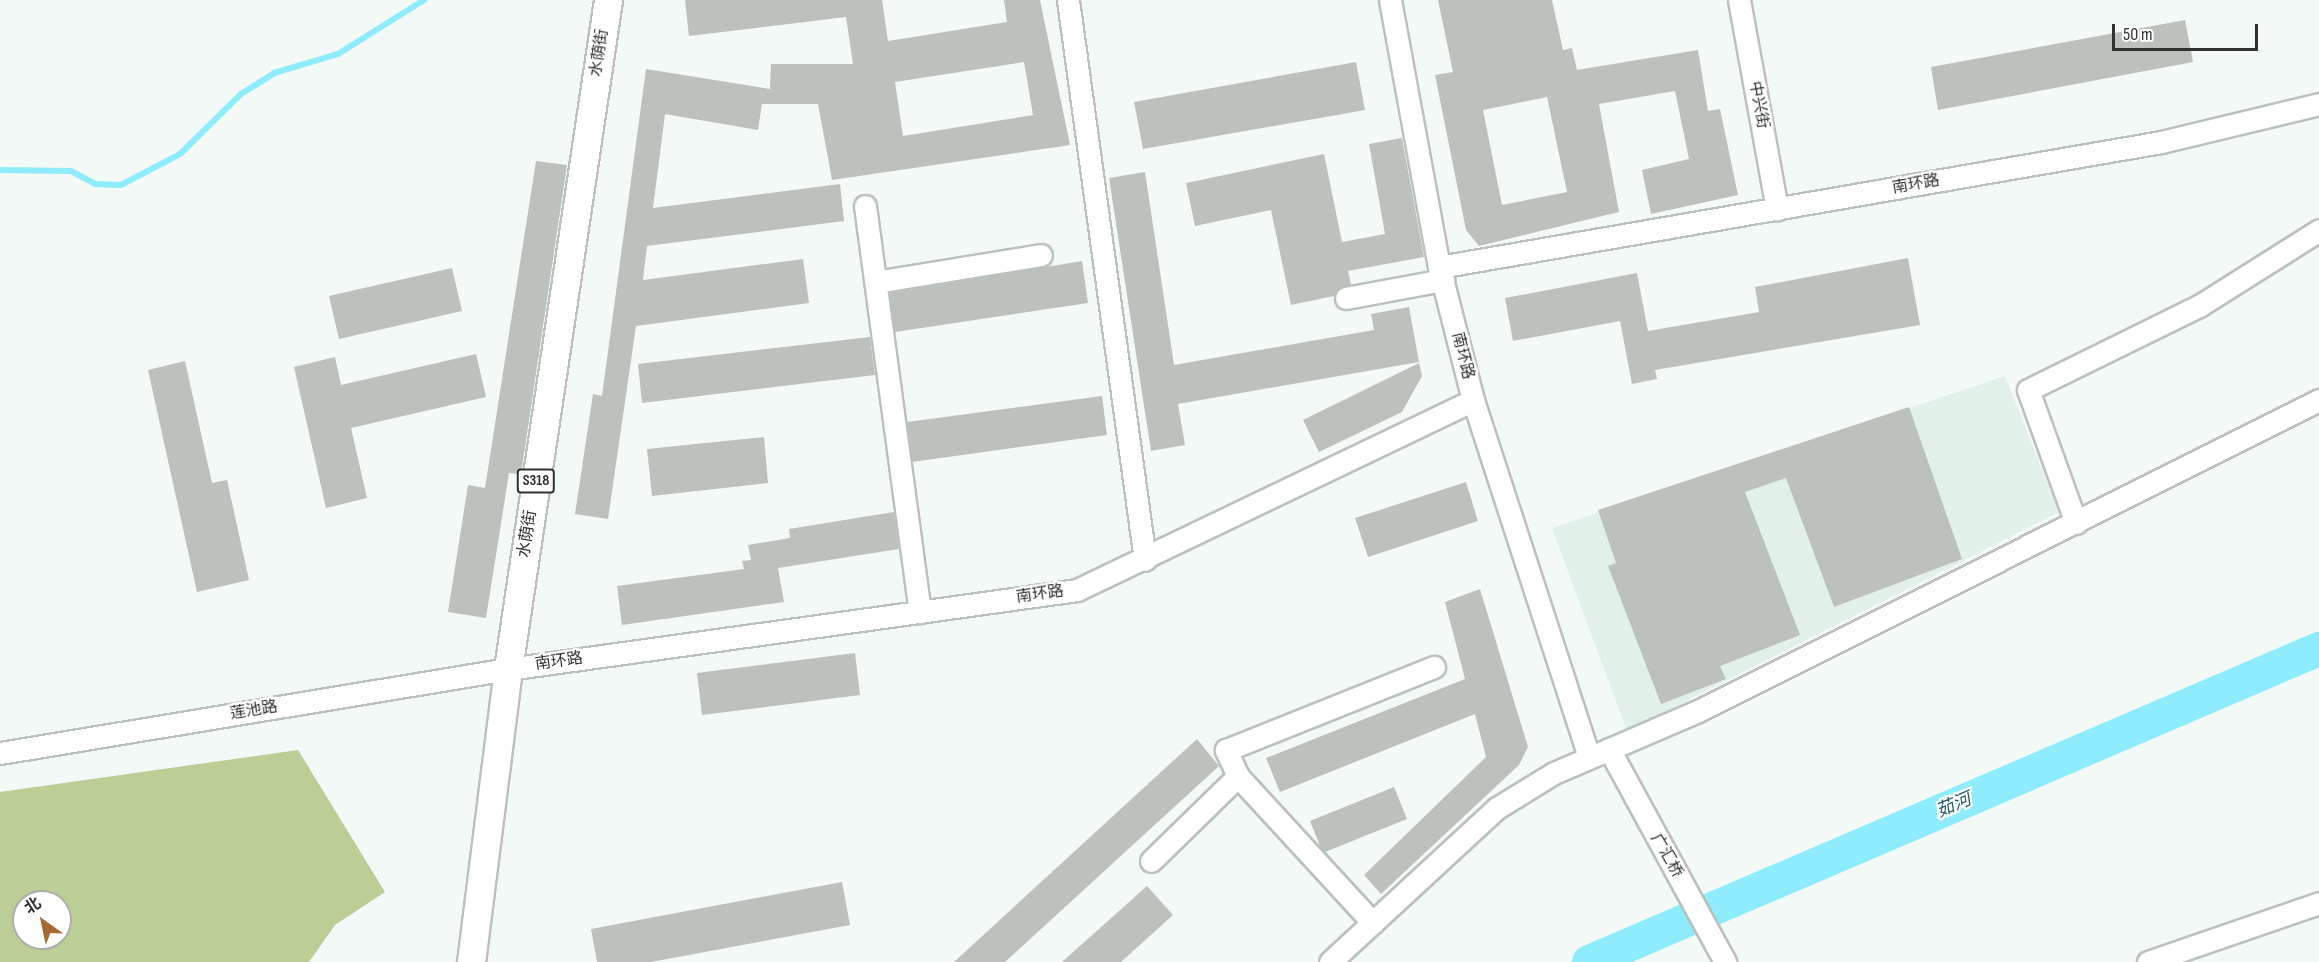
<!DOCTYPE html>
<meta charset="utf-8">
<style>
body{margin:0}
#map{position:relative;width:2319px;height:962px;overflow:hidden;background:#f2f9f6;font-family:"Sofia Sans Condensed","Noto Sans SC",sans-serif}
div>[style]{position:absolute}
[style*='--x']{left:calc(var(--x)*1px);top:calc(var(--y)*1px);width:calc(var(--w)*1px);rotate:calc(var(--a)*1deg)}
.built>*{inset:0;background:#e1f0e9}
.green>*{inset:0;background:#bbce96}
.stream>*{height:6px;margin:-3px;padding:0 3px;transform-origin:3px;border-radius:3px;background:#8eecfc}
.river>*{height:34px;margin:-17px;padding:0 17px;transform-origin:17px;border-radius:17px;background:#8eecfc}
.building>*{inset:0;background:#bcc1bc}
.roads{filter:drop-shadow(2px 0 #bac1be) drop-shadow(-2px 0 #bac1be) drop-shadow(0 2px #bac1be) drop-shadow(0 -2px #bac1be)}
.minor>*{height:21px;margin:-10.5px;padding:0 10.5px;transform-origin:10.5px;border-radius:10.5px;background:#fff}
.major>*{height:27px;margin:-13.5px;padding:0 13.5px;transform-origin:13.5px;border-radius:13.5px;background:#fff}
span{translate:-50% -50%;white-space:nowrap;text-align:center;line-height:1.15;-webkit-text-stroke:4.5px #fff;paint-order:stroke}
.shield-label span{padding:2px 4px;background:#fff;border:2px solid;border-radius:4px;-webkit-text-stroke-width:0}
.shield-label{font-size:15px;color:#303231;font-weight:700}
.street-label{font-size:16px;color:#303231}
.water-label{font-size:18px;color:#265c65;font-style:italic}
.north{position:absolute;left:12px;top:890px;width:60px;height:60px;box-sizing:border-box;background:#fff;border:2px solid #acadad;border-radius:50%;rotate:327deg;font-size:16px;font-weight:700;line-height:24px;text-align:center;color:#303231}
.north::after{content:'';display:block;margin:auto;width:21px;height:27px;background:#a86931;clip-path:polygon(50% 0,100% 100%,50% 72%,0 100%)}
.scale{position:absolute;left:2112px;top:24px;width:146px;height:27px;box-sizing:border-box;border:3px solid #303231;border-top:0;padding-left:8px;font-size:18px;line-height:21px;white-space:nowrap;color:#303231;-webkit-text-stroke:4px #fff;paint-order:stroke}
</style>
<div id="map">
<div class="built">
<div style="clip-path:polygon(2005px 376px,2059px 512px,1627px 731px,1552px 528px)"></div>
</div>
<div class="green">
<div style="clip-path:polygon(evenodd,298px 750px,385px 892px,335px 925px,309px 962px,0 962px,0 792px,298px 750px,24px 902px,60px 902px,60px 938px,24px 938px,24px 902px)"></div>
</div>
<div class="stream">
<div style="--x:0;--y:170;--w:71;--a:0.8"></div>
<div style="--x:71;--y:171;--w:27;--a:28"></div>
<div style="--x:95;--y:184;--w:26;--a:2"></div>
<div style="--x:121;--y:185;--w:67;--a:-27.7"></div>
<div style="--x:180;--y:154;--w:86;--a:-44.5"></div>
<div style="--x:241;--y:94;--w:39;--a:-32"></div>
<div style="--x:274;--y:73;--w:67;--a:-16.5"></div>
<div style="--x:338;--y:54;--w:102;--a:-32.1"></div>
</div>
<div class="river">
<div style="--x:1589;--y:962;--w:794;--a:-23.21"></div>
</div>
<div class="building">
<div style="clip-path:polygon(evenodd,685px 0,882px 0,888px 41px,1007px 22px,1004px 0,1040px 0,1070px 145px,832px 180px,818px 104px,762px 104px,758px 130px,665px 114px,653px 208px,840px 184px,844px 221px,647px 246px,643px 280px,803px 259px,809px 303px,636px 326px,608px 519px,575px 514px,593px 394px,602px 396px,646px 69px,770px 89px,771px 64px,853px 64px,846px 17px,689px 36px,685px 0,1024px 62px,1033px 115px,903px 136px,895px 82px,1024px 62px)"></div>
<div style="clip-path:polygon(evenodd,1438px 0,1552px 0,1563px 50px,1572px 48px,1577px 70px,1698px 50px,1708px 111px,1720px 109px,1738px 195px,1651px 214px,1642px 170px,1689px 159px,1675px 91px,1599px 104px,1619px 212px,1479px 246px,1466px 230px,1435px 75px,1453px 72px,1438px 0,1547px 97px,1567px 192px,1502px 205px,1483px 110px,1547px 97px)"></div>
<div style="clip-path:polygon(2185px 20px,2193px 62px,1938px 110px,1931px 67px)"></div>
<div style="clip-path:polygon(1356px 62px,1365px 110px,1143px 149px,1134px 102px)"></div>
<div style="clip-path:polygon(1402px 138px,1424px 257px,1348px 271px,1351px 284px,1334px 296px,1291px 305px,1271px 210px,1195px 226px,1186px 183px,1324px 154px,1342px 242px,1385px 234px,1369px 144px)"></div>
<div style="clip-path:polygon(536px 161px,567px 165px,521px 474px,509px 473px,486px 618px,448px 612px,468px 485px,485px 488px)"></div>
<div style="clip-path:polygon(1145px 172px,1174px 365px,1374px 330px,1371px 314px,1409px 307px,1419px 362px,1178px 404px,1185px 445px,1151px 451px,1109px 178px)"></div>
<div style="clip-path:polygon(1908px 258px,1920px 325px,1655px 370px,1657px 379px,1632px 384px,1620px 321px,1513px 341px,1505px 298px,1637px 273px,1648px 331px,1759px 312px,1755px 287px)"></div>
<div style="clip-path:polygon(1082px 261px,1088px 303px,895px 332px,890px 293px)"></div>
<div style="clip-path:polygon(452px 268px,462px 311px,339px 339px,329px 296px)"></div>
<div style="clip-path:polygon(870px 337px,875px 375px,642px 403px,638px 364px)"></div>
<div style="clip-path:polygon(476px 354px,486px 397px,351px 428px,367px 498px,326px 508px,294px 367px,335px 357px,341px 385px)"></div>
<div style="clip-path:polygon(185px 361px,212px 483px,227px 480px,249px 580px,197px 592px,148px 370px)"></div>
<div style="clip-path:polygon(1419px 363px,1422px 376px,1402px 412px,1319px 452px,1303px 420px)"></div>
<div style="clip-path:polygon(1102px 396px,1107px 435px,912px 462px,907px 422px)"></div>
<div style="clip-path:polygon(1909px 407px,1962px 559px,1834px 607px,1786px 478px,1745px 492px,1800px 635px,1720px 666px,1726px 679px,1661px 704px,1608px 566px,1616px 563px,1598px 510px)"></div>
<div style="clip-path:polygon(764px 437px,768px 483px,652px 496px,647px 449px)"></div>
<div style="clip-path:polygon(1466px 482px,1478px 521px,1368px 557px,1355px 518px)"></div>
<div style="clip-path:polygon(894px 512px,899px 549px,778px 568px,784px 602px,622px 625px,617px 586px,744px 569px,742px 561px,751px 560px,748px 545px,790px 538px,789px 529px)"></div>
<div style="clip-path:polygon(1480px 589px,1528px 747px,1519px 765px,1381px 894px,1364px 875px,1486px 757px,1475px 714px,1280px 792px,1266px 758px,1465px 679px,1445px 602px)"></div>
<div style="clip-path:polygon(855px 653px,860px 695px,702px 715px,697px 673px)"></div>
<div style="clip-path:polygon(1197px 739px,1219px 766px,1005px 962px,954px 962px)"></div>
<div style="clip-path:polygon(1394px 787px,1407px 819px,1325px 852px,1320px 846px,1310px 821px)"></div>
<div style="clip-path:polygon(842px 882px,850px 925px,651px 962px,597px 962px,591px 929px)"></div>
<div style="clip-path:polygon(1147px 886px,1173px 915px,1121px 962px,1062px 962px)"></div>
</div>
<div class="roads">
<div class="minor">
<div style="--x:1068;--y:0;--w:565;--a:82.17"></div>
<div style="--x:1739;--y:0;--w:213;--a:79.7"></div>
<div style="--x:865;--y:206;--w:410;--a:82.3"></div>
<div style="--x:1439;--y:267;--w:733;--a:-9.82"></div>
<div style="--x:2161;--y:142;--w:163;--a:-13.5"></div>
<div style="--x:876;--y:282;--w:167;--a:-9.3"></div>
<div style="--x:1346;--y:298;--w:99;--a:-10.5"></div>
<div style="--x:1473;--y:400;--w:376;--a:72"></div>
<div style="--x:2076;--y:523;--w:141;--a:-109.8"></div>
<div style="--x:2028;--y:390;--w:191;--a:-26.2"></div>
<div style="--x:2199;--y:306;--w:142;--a:-32.3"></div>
<div style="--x:1609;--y:749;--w:243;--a:61.4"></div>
<div style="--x:0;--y:753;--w:515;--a:-9.39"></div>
<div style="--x:508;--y:669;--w:574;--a:-7.9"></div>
<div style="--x:1077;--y:590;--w:439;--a:-25.6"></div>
<div style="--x:1473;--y:400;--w:137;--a:-104.3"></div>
<div style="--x:1439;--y:267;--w:271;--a:-100.4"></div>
<div style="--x:1151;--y:861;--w:122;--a:-44.3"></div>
<div style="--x:1373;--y:923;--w:200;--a:-132.6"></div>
<div style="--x:1238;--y:776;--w:29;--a:-115"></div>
<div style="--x:1226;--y:750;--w:224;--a:-21.8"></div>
<div style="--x:1330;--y:962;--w:227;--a:-42.7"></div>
<div style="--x:1497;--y:808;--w:67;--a:-31.6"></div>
<div style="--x:1554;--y:773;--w:157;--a:-23.3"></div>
<div style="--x:1698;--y:711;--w:695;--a:-26.6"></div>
<div style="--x:2148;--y:962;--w:181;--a:-19"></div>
</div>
<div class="major">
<div style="--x:471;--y:962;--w:295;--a:-82.8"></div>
<div style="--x:508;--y:669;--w:676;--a:-81.5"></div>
</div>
</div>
<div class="shield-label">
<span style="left:536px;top:481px">S318</span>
</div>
<div class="street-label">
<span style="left:600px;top:53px;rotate:-81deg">水荫街</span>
<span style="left:1758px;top:105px;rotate:80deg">中兴街</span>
<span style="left:1916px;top:185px;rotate:-10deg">南环路</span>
<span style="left:1462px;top:356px;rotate:76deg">南环路</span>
<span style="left:528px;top:534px;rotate:-81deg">水荫街</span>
<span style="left:1040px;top:595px;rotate:-8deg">南环路</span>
<span style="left:559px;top:662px;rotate:-8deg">南环路</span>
<span style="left:254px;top:711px;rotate:-9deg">莲池路</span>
<span style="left:1666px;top:856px;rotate:60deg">广汇桥</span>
</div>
<div class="water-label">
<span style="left:1954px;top:806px;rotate:-23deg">茹河</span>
</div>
<div class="north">北</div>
<div class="scale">50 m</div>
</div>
